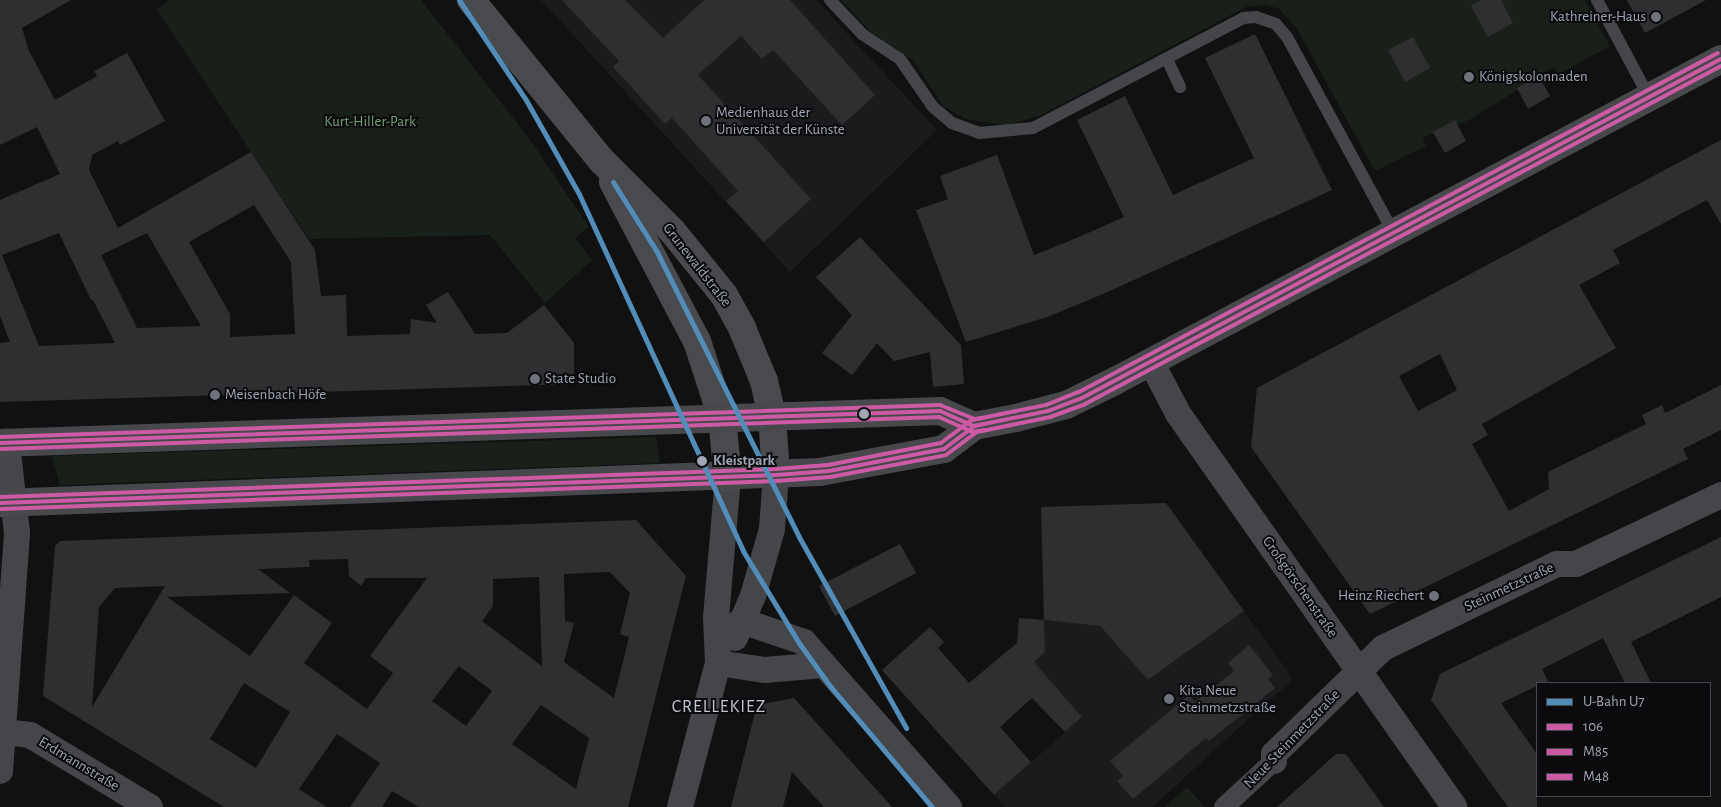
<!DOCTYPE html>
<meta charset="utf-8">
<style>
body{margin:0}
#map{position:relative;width:1721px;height:807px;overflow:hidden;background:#111;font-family:"Alegreya Sans",sans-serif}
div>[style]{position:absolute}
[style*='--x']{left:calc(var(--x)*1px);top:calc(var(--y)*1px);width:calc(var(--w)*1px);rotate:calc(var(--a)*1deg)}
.built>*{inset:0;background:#1b1b1d}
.green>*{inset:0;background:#19201a}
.building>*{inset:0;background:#2f2f31}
.service>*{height:12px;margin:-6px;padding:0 6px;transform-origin:6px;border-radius:6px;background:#45464a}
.pedestrian>*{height:20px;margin:-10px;padding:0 10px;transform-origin:10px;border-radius:10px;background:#45464a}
.minor>*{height:26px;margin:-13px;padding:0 13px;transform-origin:13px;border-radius:13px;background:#45464a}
.secondary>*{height:28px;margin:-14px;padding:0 14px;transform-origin:14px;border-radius:14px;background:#494a4e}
.primary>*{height:28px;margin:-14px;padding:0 14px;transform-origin:14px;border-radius:14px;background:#47484c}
.bus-1>*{height:4px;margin:-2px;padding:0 2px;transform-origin:2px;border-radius:2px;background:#cd5aa4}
.bus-2>*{height:4px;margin:-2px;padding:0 2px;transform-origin:2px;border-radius:2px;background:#cd5aa4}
.bus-3>*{height:4px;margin:-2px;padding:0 2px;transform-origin:2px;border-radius:2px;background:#cd5aa4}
.metro-1>*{height:5px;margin:-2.5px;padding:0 2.5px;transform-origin:2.5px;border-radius:2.5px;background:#528dba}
.dots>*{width:14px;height:14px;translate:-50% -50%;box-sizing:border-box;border:2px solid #0b0b0d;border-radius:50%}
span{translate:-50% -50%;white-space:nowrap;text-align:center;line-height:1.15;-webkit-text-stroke:4px #0b0b0d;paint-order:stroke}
.poi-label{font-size:15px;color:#a0a6b4}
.right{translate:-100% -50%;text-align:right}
.left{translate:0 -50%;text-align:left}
.park-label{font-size:15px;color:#75a178}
.street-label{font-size:15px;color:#a0a6b4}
.stop-label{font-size:15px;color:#a0a6b4;font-weight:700}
.quarter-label{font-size:18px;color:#c1c5d0;letter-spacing:1px}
.legend{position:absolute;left:1536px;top:682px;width:175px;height:115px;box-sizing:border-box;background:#0b0b0d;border:1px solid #474950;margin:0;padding:6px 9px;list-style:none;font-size:15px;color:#a0a6b4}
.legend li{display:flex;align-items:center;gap:10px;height:25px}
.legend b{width:25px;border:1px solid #474950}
</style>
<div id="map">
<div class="built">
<div style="clip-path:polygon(541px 0,816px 0,937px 130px,790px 272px)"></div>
<div style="clip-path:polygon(1244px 611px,1293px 679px,1152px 807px,1005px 807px,994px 795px,1082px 717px,1034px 662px,1045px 652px,1044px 620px,1100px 626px,1148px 680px)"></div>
</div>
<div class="green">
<div style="clip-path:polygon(169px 0,421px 0,530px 140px,589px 227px,575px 238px,592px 260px,545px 303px,490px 235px,309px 239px,157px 10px)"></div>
<div style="clip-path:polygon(841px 0,1585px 0,1610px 46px,1559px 74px,1554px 67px,1471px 119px,1422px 138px,1426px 146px,1375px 171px,1297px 29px,1278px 8px,1263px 5px,1246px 7px,1039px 116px,1006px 125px,966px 119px,943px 106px,913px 60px,870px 31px)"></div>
<div style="clip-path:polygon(656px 437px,660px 463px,60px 485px,52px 456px)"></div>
<div style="clip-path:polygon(1187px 787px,1205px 807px,1165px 807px)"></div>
</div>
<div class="building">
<div style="clip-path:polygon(evenodd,0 0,71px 0,22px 28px,29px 51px,55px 100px,97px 76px,94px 71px,127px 53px,165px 121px,120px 145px,118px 141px,92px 155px,89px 170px,118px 228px,251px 152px,315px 250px,321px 296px,346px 295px,347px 336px,410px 334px,411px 319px,437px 323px,426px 305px,448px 292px,475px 334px,507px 333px,544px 305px,574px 343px,574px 384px,0 402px,0 343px,10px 342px,0 316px,0 200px,60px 174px,37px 127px,0 145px,0 0,254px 205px,291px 262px,295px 334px,230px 337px,230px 314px,189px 242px,254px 205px,0 0,59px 233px,91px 300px,93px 300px,115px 343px,39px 346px,2px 255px,59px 233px,0 0,147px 233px,201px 326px,137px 328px,101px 255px,147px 233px)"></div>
<div style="clip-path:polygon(562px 0,625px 0,663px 38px,704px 0,790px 0,875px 95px,842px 125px,773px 50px,762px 59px,741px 36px,698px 75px,811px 199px,764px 242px,726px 201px,738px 191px,672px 118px,665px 124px,613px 67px,619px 61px)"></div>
<div style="clip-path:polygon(1481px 0,1501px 0,1513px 23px,1488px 37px,1471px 6px)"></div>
<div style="clip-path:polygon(1627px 0,1706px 0,1645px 33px)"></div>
<div style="clip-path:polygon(1255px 34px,1332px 190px,1103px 294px,1047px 317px,966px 342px,916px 210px,948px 199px,940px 176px,997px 155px,1034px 255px,1079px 237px,1124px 217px,1077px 120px,1125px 96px,1173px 195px,1254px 158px,1205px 58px)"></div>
<div style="clip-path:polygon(1413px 37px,1430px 68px,1405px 82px,1388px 50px)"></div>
<div style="clip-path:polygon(1539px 76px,1550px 96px,1528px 109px,1517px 88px)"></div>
<div style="clip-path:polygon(1455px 120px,1466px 141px,1445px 153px,1433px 132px)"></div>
<div style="clip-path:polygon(evenodd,1721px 140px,1721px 224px,1707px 200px,1613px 250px,1620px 263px,1579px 285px,1616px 348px,1482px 424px,1488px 435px,1472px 444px,1509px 511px,1549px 489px,1548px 472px,1646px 424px,1642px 415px,1662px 405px,1665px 413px,1721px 385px,1721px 430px,1683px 449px,1688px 459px,1370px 614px,1251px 447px,1257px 388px,1721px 140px,1440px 354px,1457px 390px,1418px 411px,1399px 376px,1440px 354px)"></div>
<div style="clip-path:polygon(860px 237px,961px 345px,964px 384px,933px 387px,930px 352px,894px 361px,877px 343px,852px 375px,822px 353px,852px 315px,816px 277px)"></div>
<div style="clip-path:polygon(1166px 503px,1244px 611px,1148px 680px,1100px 626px,1044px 620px,1041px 507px)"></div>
<div style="clip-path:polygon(evenodd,636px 520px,686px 576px,628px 807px,419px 807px,392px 791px,382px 807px,350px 807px,380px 763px,337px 734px,299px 789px,327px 807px,224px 807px,43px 696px,55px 546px,60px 541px,636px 520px,348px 559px,349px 576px,361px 586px,366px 578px,427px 578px,370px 656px,393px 673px,367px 709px,304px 663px,332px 623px,294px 595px,250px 656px,167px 597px,290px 593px,258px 569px,310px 567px,309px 560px,348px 559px,636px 520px,610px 572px,630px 593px,620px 634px,629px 637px,614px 698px,564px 662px,574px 623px,565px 621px,564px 574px,610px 572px,636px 520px,539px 577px,542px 666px,482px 621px,493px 606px,493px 579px,539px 577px,636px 520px,165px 586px,133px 639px,92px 707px,99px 607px,115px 588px,165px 586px,636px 520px,459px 666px,492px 691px,466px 726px,432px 701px,459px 666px,636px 520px,244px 683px,290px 712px,256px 768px,210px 739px,244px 683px,636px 520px,541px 705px,589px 738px,576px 789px,512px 744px,541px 705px)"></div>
<div style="clip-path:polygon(1721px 537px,1721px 597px,1631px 642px,1651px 683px,1625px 683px,1603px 638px,1542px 669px,1548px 681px,1501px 703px,1537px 754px,1537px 807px,1508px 807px,1431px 700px,1440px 674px)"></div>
<div style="clip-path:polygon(900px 544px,916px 573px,835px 616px,819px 586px)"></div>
<div style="clip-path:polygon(1019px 618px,1044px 620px,1045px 652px,1034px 662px,1082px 717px,1065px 732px,1032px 698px,1000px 727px,1031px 762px,994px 795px,882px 670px,930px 627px,944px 642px,938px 648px,969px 683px,1017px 643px)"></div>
<div style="clip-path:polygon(1249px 645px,1273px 675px,1268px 680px,1275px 688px,1209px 741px,1206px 738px,1133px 799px,1117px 781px,1123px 776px,1110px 761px,1189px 695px,1195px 702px,1234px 671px,1228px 663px)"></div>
<div style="clip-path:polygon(794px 698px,838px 747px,892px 807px,824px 807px,792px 772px,783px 807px,731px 807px,757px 705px)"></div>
<div style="clip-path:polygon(1336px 754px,1346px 754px,1384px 807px,1277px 807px)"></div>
</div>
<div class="service">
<div style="--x:830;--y:0;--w:47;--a:46.7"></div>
<div style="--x:862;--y:34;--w:45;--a:33.3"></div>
<div style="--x:900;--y:59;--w:58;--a:55.5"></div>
<div style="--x:933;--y:107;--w:25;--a:40"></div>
<div style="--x:952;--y:123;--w:29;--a:20"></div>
<div style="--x:979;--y:133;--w:54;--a:-5.3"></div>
<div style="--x:1033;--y:128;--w:237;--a:-27.6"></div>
<div style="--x:1243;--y:18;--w:13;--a:-4"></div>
<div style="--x:1256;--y:17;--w:21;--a:19"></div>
<div style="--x:1276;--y:24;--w:17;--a:50"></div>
<div style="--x:1287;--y:37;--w:223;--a:61.4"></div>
<div style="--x:1597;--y:0;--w:110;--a:61.8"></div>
<div style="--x:1167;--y:59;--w:31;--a:65"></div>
</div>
<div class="pedestrian">
<div style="--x:1224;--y:807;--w:68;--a:-42.6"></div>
</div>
<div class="minor">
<div style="--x:1151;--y:362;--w:60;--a:62.2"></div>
<div style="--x:1179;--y:415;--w:479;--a:54.9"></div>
<div style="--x:718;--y:635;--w:28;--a:-30"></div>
<div style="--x:742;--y:621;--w:65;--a:18.7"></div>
<div style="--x:804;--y:642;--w:220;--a:48.7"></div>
<div style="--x:735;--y:638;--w:46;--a:-66.8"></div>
<div style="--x:753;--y:596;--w:70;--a:-74.2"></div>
<div style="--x:772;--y:529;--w:54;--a:-85.8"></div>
<div style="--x:718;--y:663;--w:48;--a:8.5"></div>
<div style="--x:765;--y:670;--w:58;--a:-4.9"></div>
<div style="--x:3;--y:732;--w:27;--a:6"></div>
<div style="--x:30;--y:735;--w:140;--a:31"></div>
<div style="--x:1274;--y:761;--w:7;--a:-90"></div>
<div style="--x:1274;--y:754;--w:152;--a:-44.2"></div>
<div style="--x:1383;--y:648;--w:193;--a:-25.8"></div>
<div style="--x:1557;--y:564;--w:19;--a:0"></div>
<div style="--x:1576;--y:564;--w:161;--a:-25.4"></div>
<div style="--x:0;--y:771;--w:239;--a:-85.9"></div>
<div style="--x:17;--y:533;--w:92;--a:-96.3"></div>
<div style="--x:680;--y:807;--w:149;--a:-75.2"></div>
<div style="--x:718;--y:663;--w:46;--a:-92.5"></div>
<div style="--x:716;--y:617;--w:140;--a:-85.1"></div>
</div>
<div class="secondary">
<div style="--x:471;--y:0;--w:208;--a:50.9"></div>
<div style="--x:602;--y:161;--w:100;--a:45"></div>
<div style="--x:673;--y:232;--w:81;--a:51"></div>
<div style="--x:724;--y:295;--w:38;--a:61"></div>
<div style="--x:742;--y:328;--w:57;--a:67.5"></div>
<div style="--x:764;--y:381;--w:36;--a:77"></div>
<div style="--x:772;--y:416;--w:59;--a:86.1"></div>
<div style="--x:613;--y:182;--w:180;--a:62.2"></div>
<div style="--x:697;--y:341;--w:81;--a:72"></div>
<div style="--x:722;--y:418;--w:60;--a:84.3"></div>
</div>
<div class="primary">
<div style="--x:0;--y:443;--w:941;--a:-1.95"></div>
<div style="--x:940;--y:411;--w:37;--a:24"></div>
<div style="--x:974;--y:426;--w:43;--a:-10.8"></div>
<div style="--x:1016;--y:418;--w:52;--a:-14.6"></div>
<div style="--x:1066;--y:405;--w:55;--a:-26.1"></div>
<div style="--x:1115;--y:381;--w:686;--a:-27.98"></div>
<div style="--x:0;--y:503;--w:821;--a:-2.17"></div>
<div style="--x:820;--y:472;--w:126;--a:-10.5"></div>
<div style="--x:944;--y:449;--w:38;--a:-37"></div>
</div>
<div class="bus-1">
<div style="--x:0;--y:443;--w:941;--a:-1.95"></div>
<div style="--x:940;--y:411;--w:37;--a:24"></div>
<div style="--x:974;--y:426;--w:10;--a:-11"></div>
<div style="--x:0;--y:503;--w:777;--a:-2.07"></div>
<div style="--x:776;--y:475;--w:53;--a:-4.3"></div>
<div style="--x:829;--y:471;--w:117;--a:-10.8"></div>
<div style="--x:944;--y:449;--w:38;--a:-37"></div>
<div style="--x:974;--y:426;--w:76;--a:-11.5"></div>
<div style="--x:1048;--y:411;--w:36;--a:-21"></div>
<div style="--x:1082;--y:398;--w:723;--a:-27.95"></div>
</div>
<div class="bus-2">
<div style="--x:0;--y:449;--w:940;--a:-1.95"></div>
<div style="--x:939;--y:417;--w:36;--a:24"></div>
<div style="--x:972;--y:432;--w:13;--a:-9"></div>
<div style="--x:0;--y:509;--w:777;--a:-2.07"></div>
<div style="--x:776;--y:481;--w:54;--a:-4.2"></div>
<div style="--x:830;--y:477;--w:118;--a:-10.7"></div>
<div style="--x:946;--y:455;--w:39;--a:-37"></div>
<div style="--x:977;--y:432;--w:75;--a:-11.6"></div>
<div style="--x:1050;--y:417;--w:37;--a:-20"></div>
<div style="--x:1085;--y:404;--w:720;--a:-27.99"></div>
</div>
<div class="bus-3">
<div style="--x:0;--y:437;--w:941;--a:-1.95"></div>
<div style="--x:940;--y:405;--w:38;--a:22"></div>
<div style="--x:975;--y:419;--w:8;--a:-7"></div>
<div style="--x:0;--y:497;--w:777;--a:-2.07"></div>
<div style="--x:776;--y:469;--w:52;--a:-4.4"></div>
<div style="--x:828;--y:465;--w:115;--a:-11"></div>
<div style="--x:941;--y:443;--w:39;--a:-37"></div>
<div style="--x:972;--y:420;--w:76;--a:-11.5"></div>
<div style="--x:1046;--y:405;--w:35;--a:-22"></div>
<div style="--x:1079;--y:392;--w:723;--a:-27.95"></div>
</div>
<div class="metro-1">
<div style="--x:459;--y:0;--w:120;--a:56.2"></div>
<div style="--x:526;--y:100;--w:108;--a:60.6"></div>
<div style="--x:579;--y:194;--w:393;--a:65.3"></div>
<div style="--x:743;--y:551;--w:108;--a:58.7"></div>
<div style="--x:799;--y:643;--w:53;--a:54.2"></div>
<div style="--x:830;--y:686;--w:158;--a:49.9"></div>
<div style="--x:613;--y:182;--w:83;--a:57.8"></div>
<div style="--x:657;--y:252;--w:318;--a:63.5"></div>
<div style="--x:799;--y:537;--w:219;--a:60.7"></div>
</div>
<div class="dots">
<div style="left:1656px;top:17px;background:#6e727b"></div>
<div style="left:1469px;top:77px;background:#6e727b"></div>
<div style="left:706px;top:121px;background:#6e727b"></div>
<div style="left:535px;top:379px;background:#6e727b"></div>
<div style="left:215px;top:395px;background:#6e727b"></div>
<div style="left:864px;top:414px;background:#a0a6b4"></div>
<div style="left:702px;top:461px;background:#a0a6b4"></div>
<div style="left:1434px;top:596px;background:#6e727b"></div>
<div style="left:1169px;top:699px;background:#6e727b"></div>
</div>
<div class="poi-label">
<span class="right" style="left:1646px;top:17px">Kathreiner-Haus</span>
<span class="left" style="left:1479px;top:77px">Königskolonnaden</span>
<span class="left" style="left:716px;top:121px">Medienhaus der<br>Universität der Künste</span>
<span class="left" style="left:545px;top:379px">State Studio</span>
<span class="left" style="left:225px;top:395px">Meisenbach Höfe</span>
<span class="right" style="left:1424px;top:596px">Heinz Riechert</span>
<span class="left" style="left:1179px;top:699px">Kita Neue<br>Steinmetzstraße</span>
</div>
<div class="park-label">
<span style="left:370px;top:122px">Kurt-Hiller-Park</span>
</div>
<div class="street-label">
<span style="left:697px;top:265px;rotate:52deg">Grunewaldstraße</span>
<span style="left:1300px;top:587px;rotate:55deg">Großgörschenstraße</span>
<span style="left:1509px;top:587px;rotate:-25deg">Steinmetzstraße</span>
<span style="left:1292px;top:739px;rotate:-46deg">Neue Steinmetzstraße</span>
<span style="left:79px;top:764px;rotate:31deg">Erdmannstraße</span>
</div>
<div class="stop-label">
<span class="left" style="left:713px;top:461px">Kleistpark</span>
</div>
<div class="quarter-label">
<span style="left:719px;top:707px">CRELLEKIEZ</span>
</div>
<ul class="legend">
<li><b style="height:6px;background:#528dba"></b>U-Bahn U7</li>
<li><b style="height:6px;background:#cd5aa4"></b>106</li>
<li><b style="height:6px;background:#cd5aa4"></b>M85</li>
<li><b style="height:6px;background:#cd5aa4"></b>M48</li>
</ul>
</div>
